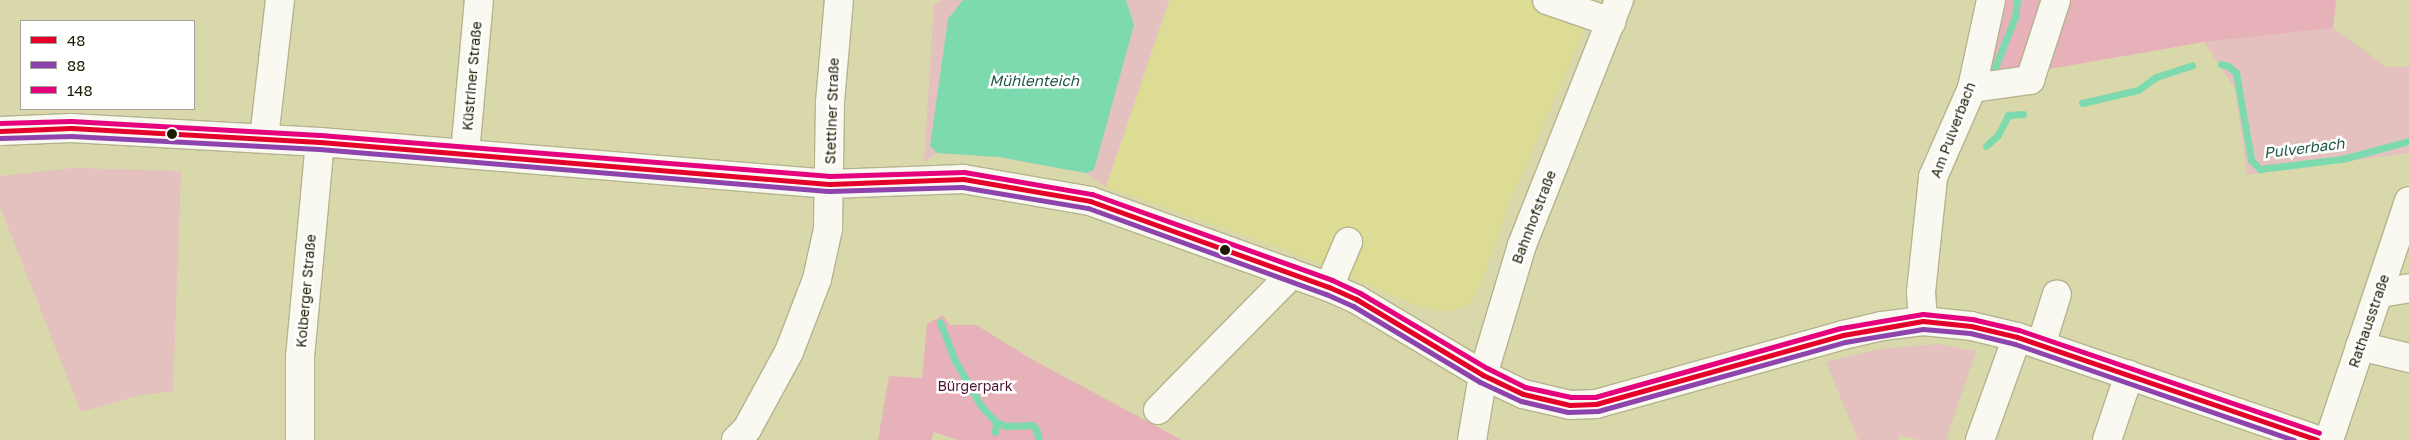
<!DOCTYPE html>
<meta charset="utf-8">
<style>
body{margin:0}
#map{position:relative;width:2409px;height:440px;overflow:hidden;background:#d8d8ab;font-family:"Golos Text",sans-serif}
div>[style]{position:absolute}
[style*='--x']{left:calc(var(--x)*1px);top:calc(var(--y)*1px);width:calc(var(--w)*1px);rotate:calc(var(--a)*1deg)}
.built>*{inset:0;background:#dcdc94}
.green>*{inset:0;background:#e4c1be}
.forest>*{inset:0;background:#e7b1b9}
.water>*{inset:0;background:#7ddaae}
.stream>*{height:7px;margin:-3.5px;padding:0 3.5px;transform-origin:3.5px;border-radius:3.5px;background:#7ddaae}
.roads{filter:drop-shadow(1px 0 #b3b38e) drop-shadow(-1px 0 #b3b38e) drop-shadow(0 1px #b3b38e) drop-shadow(0 -1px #b3b38e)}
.minor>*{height:28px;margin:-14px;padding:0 14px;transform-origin:14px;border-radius:14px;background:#f9f9f2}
.bus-1>*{height:5px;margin:-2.5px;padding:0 2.5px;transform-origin:2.5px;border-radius:2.5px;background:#e4002b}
.bus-2>*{height:5px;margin:-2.5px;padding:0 2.5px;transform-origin:2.5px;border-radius:2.5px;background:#8e44ad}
.bus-3>*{height:5px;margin:-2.5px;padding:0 2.5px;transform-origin:2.5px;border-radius:2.5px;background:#e5007d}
.dots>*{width:14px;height:14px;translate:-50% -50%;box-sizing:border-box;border:2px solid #fff;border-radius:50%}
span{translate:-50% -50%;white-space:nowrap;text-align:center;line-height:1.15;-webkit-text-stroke:5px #fff;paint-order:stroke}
.street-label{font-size:14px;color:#1e1c00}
.park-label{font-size:14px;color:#4d1134}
.water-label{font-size:15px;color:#235947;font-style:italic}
.legend{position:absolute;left:20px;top:20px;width:175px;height:90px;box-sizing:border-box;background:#fff;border:1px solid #a5a499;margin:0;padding:6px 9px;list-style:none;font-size:15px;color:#1e1c00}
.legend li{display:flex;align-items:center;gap:10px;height:25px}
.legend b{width:25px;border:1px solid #a5a499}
</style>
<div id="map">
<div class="built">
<div style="clip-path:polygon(1170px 0,1597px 0,1509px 204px,1478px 292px,1467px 306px,1449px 312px,1417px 306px,1289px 251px,1106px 187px)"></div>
</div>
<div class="green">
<div style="clip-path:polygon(943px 0,1169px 0,1106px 187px,1086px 173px,999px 157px,937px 153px,924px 162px,934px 4px)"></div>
<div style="clip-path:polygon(2333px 28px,2387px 67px,2409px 67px,2409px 153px,2247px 175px,2235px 89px,2204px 42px)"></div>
<div style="clip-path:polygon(74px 168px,181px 171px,173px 391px,136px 396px,81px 412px,0 207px,0 176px)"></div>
<div style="clip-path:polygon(1938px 344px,1976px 351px,1946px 440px,1918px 440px,1900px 435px,1898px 440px,1858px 440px,1826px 362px,1880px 349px)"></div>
</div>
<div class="forest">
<div style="clip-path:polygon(2000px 0,2336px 0,2333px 28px,2204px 42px,1987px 80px)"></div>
<div style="clip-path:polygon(943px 315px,950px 325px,976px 325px,1035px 361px,1182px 440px,958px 440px,934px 432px,931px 440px,878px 440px,889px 376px,922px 378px,927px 324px)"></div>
</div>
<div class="water">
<div style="clip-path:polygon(963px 0,1126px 0,1134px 25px,1094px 170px,1086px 173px,999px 157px,937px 153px,930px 146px,948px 19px)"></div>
</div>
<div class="stream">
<div style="--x:2221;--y:64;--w:7;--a:16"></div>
<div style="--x:2228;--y:66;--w:11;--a:41"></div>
<div style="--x:2236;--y:73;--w:88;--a:80.2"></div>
<div style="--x:2251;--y:160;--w:13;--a:45"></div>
<div style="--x:2260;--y:169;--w:83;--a:-7"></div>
<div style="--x:2342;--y:159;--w:69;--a:-15"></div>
<div style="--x:1992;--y:75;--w:62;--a:-68.4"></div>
<div style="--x:2015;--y:17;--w:17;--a:-83"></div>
<div style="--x:2082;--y:103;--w:57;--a:-13.1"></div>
<div style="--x:2138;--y:90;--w:22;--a:-36"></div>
<div style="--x:2156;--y:77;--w:38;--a:-18"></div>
<div style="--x:1986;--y:146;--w:16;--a:-43"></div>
<div style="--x:1998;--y:135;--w:22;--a:-63"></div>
<div style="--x:2008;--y:115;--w:15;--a:-4"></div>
<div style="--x:940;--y:322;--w:40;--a:69"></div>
<div style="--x:954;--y:359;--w:54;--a:60.1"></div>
<div style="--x:981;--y:406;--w:22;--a:47"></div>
<div style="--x:996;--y:422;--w:11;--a:22"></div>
<div style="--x:1006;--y:426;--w:26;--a:-2"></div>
<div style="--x:1032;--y:425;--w:6;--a:45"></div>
<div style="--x:1036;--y:429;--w:11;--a:75"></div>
<div style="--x:995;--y:432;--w:10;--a:-84"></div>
</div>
<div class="roads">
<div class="minor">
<div style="--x:1547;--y:0;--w:68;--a:19"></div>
<div style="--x:1972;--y:88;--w:59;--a:-7.9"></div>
<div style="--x:2030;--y:80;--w:84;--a:-72"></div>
<div style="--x:0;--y:131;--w:71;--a:-2.4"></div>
<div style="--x:71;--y:128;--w:249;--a:3.2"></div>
<div style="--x:320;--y:142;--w:512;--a:4.71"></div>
<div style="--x:830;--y:184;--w:133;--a:-2.2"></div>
<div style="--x:963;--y:179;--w:129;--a:9.8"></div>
<div style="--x:1090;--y:201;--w:254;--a:19.8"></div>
<div style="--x:1329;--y:287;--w:30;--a:24"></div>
<div style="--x:1356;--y:299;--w:148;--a:30.9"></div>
<div style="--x:1483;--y:375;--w:44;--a:25.4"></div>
<div style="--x:1523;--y:394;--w:48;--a:13.2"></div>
<div style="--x:1570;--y:405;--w:26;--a:-2"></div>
<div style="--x:1596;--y:404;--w:256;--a:-15.6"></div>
<div style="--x:1843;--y:335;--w:40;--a:-13"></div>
<div style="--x:1882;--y:326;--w:41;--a:-7"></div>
<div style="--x:1923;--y:321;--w:48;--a:5.9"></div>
<div style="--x:1971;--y:326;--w:47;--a:13.4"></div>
<div style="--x:2017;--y:337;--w:317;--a:18.9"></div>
<div style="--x:264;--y:138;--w:139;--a:-83.4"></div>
<div style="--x:465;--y:153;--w:154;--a:-84.8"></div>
<div style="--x:1329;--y:287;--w:49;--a:-67.1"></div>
<div style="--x:2379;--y:293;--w:30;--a:-9"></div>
<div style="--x:1923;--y:321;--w:29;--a:-94"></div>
<div style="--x:1921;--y:292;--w:116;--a:-84"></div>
<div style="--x:1933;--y:177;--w:97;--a:-66.3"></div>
<div style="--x:1972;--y:88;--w:90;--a:-77.8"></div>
<div style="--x:2041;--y:345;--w:53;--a:-72.6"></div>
<div style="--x:2360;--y:346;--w:50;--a:13.8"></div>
<div style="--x:1158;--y:410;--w:180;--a:-45.5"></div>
<div style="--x:1284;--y:282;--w:11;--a:-68"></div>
<div style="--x:300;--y:440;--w:83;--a:-90"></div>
<div style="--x:300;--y:357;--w:216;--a:-84.7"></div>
<div style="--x:736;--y:440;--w:16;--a:-45"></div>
<div style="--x:747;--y:429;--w:88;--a:-61.4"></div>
<div style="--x:789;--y:352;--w:78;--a:-69"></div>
<div style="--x:817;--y:279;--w:51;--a:-77.6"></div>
<div style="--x:828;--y:229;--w:127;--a:-89.1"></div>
<div style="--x:830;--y:102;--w:102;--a:-85"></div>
<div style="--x:1472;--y:440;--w:66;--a:-80.4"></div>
<div style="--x:1483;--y:375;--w:136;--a:-73.3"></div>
<div style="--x:1522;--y:245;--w:264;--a:-68.4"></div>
<div style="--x:1980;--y:440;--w:109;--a:-70.2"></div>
<div style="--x:2107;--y:440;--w:69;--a:-71.3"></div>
<div style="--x:2329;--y:440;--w:252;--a:-71.5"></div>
</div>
</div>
<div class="bus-1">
<div style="--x:0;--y:131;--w:71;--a:-2.4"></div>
<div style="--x:71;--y:128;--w:249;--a:3.2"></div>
<div style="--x:320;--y:142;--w:512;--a:4.71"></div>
<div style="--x:830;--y:184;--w:133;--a:-2.2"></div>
<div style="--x:963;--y:179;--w:129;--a:9.8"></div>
<div style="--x:1090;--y:201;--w:254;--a:19.8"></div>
<div style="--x:1329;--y:287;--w:30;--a:24"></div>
<div style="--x:1356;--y:299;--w:148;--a:30.9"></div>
<div style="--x:1483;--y:375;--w:44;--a:25.4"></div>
<div style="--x:1523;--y:394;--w:48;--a:13.2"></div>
<div style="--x:1570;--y:405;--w:26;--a:-2"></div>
<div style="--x:1596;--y:404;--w:256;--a:-15.6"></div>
<div style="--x:1843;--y:335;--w:81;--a:-9.9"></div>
<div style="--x:1923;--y:321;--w:48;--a:5.9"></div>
<div style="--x:1971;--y:326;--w:47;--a:13.4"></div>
<div style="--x:2017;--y:337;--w:317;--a:18.9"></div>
</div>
<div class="bus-2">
<div style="--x:0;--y:138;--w:71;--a:-1.6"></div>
<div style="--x:71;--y:136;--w:248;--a:3"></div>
<div style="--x:319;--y:149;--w:512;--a:4.71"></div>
<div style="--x:829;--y:191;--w:133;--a:-1.7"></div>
<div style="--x:962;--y:187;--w:128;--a:9.5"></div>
<div style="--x:1088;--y:208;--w:253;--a:19.9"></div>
<div style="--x:1326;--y:294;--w:30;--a:24"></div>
<div style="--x:1353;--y:306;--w:148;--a:30.9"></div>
<div style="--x:1480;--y:382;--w:45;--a:24.9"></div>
<div style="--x:1521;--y:401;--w:48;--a:13.2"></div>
<div style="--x:1568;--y:412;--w:30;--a:-2"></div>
<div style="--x:1598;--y:411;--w:256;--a:-15.6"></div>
<div style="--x:1845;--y:342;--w:79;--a:-9.5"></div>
<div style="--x:1923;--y:329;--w:47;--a:4.9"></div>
<div style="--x:1970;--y:333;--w:46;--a:13.7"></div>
<div style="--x:2015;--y:344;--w:295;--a:19"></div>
</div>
<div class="bus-3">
<div style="--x:0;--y:123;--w:71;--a:-1.6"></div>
<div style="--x:71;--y:121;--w:249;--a:3.2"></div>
<div style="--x:320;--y:135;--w:512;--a:4.6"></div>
<div style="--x:830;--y:176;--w:134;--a:-1.7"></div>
<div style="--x:964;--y:172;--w:130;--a:9.8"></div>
<div style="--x:1092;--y:194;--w:255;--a:19.7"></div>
<div style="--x:1332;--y:280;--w:31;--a:25"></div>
<div style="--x:1360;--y:293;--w:147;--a:30.6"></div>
<div style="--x:1487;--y:368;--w:42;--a:26.6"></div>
<div style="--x:1525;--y:387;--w:47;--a:12.3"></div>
<div style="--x:1571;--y:397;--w:24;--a:0"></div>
<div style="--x:1595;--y:397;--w:255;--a:-15.7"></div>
<div style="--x:1841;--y:328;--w:83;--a:-9.7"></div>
<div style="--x:1923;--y:314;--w:49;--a:5.8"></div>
<div style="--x:1972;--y:319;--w:48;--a:13.2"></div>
<div style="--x:2019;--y:330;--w:317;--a:18.9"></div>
</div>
<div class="dots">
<div style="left:172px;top:134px;background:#1e1c00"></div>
<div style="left:1225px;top:250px;background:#1e1c00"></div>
</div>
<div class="street-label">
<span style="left:472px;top:76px;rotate:-85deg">Küstriner Straße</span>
<span style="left:832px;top:111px;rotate:-88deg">Stettiner Straße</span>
<span style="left:1953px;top:130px;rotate:-69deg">Am Pulverbach</span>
<span style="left:1534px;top:217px;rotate:-69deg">Bahnhofstraße</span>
<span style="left:306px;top:291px;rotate:-85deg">Kolberger Straße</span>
<span style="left:2369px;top:321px;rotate:-71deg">Rathausstraße</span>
</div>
<div class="park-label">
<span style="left:975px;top:386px">Bürgerpark</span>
</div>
<div class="water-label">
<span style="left:1034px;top:81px">Mühlenteich</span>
<span style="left:2304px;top:148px;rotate:-7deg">Pulverbach</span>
</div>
<ul class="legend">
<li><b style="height:6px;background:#e4002b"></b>48</li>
<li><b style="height:6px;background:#8e44ad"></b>88</li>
<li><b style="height:6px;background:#e5007d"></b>148</li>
</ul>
</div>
